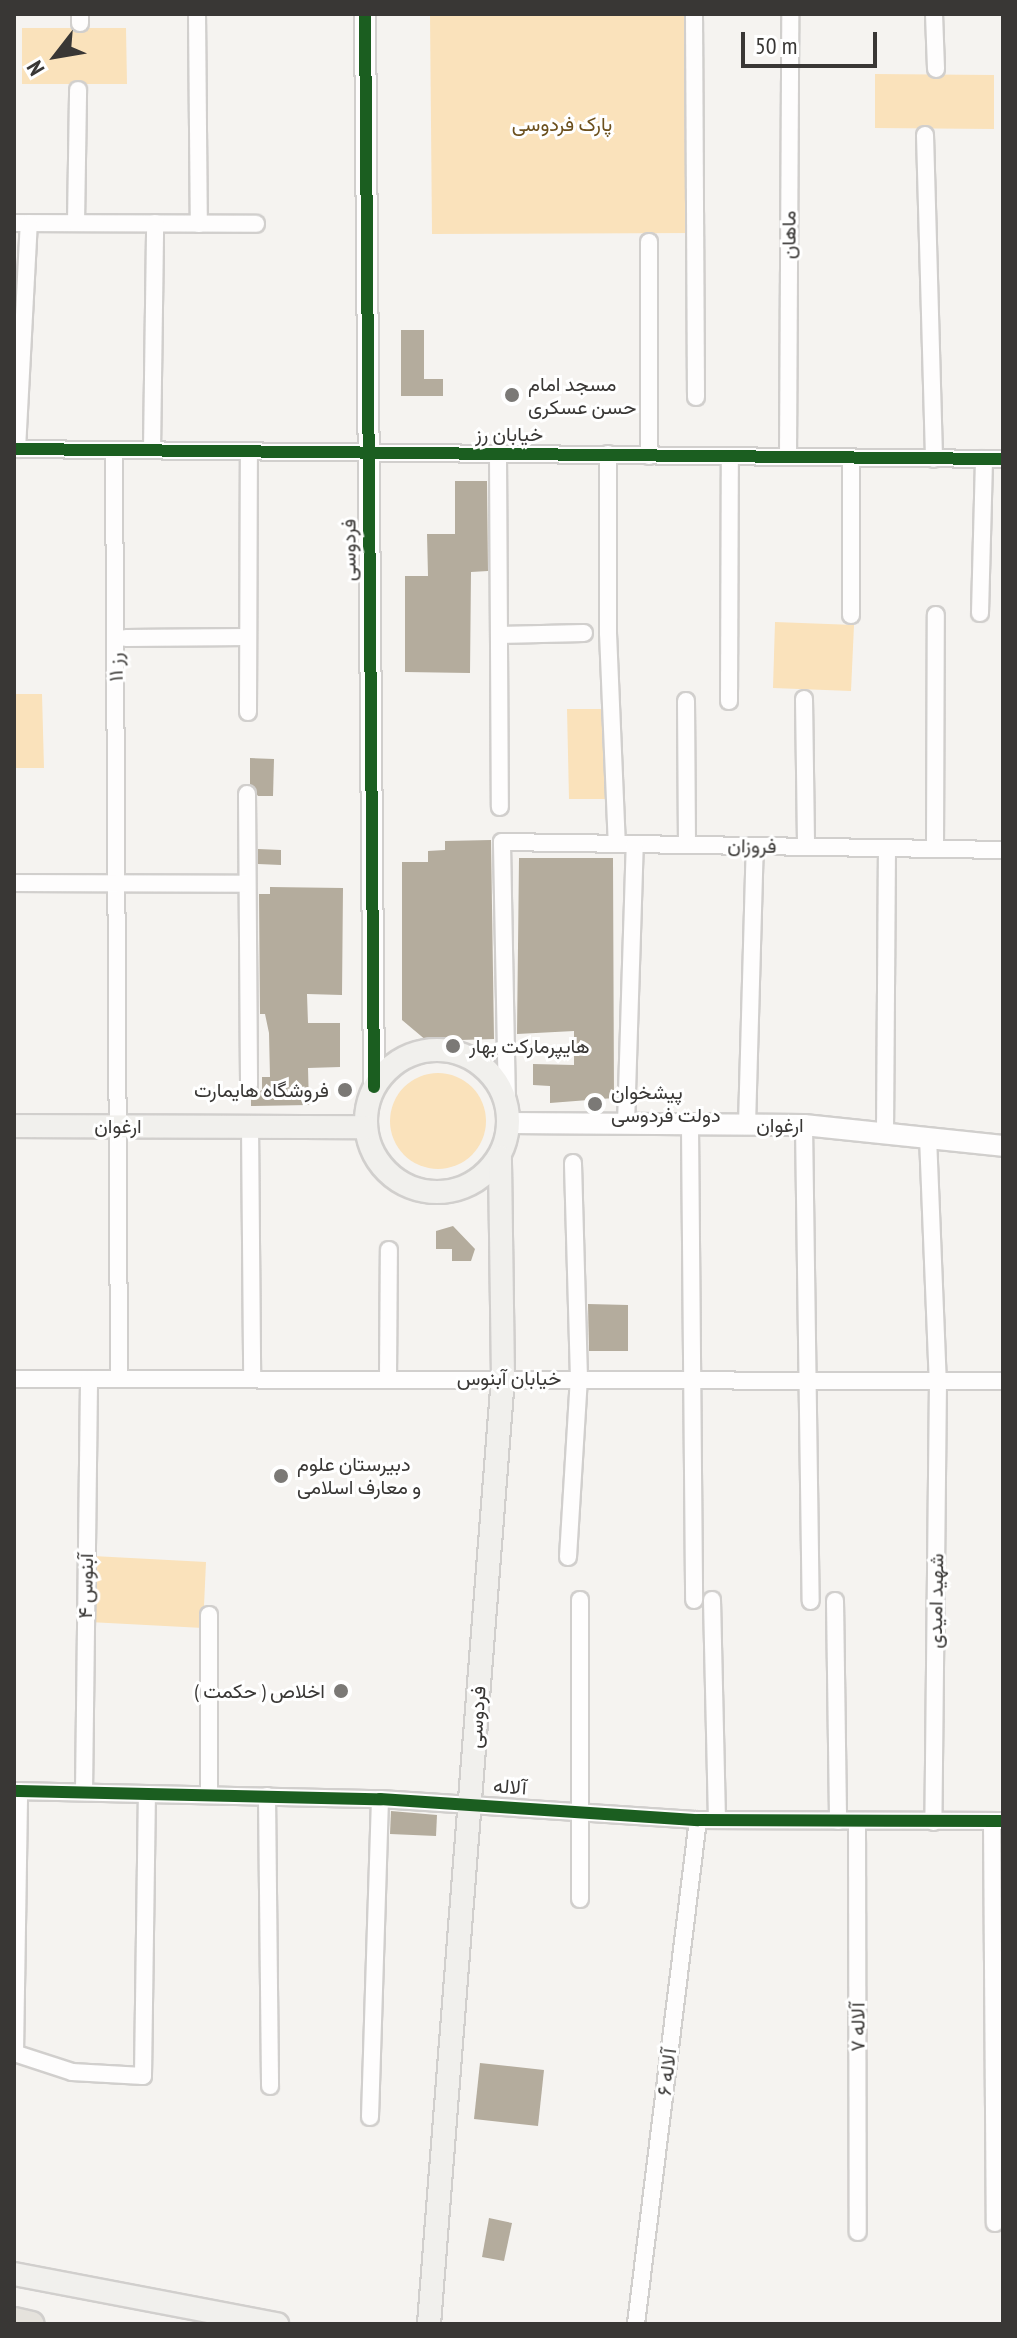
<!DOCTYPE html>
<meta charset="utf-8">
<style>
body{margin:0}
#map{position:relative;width:1017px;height:2338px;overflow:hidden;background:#f5f3f0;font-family:"PT Sans Narrow",Vazirmatn,sans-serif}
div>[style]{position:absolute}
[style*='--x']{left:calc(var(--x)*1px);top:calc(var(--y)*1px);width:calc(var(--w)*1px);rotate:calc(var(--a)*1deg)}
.green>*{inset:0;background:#fae2bb}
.round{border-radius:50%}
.building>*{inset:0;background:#b4ac9d}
.roads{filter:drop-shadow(2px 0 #d1cfcd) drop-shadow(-2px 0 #d1cfcd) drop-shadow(0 2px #d1cfcd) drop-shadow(0 -2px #d1cfcd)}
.minor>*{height:16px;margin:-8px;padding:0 8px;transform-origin:8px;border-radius:8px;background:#fefdfd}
.tertiary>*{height:20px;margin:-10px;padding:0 10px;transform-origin:10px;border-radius:10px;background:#fefdfd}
.secondary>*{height:22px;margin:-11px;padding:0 11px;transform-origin:11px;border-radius:11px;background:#f1f0ed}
.secondary>.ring{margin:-11px;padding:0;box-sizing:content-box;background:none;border:22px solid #f1f0ed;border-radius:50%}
.primary>*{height:24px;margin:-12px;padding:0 12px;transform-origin:12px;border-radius:12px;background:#e5e2dc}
.cycleway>*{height:12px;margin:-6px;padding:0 6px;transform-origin:6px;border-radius:6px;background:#1b5e20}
.dots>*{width:22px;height:22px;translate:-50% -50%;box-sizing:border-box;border:4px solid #fff;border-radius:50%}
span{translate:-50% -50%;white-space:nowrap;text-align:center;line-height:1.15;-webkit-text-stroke:6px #fff;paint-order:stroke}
.park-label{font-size:20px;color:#6c501d}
.street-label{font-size:20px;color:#393735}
.poi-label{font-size:20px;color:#393735}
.left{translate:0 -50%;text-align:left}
.right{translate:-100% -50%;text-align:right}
.frame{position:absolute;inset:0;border:16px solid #393735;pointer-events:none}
.north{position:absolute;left:16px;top:16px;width:80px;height:80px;-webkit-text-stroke:6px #fff;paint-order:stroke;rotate:239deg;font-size:22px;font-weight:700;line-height:32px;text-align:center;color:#393735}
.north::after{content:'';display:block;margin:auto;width:28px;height:36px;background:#393735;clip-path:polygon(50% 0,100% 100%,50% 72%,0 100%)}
.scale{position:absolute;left:741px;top:32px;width:136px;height:36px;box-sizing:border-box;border:4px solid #393735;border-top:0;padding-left:10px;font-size:24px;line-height:28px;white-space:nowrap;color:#393735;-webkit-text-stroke:6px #fff;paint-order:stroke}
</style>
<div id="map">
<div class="green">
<div style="clip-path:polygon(430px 14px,692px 14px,694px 233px,432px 234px)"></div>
<div style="clip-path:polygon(22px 28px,126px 28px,127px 84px,22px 84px)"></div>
<div style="clip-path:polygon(875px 74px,994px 75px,994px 129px,875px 128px)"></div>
<div style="clip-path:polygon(775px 622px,854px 625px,851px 691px,773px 688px)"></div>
<div style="clip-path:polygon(14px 694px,42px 694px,44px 768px,14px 768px)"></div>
<div style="clip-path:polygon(567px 709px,610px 709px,611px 799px,569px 799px)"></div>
<div class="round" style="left:390px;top:1073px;width:96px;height:96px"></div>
<div style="clip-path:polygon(93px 1556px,206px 1562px,203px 1628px,89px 1622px)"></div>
</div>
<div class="building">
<div style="clip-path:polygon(401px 330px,424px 330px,424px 379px,443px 379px,443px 396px,401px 396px)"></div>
<div style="clip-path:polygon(455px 481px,487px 481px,488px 571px,471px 572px,470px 673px,405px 672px,405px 576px,428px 576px,427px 534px,455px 534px)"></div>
<div style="clip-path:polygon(250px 758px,274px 759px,273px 796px,258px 796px,250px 784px)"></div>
<div style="clip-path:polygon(491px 840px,494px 1039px,427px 1041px,402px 1020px,402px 862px,428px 862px,428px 851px,445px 850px,445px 841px)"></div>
<div style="clip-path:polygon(258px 849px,281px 850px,281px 865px,258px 864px)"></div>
<div style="clip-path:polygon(519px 858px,613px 858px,614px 1098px,550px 1103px,550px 1086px,533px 1085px,533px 1064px,574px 1065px,574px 1031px,517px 1034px)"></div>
<div style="clip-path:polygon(270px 887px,343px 888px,342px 995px,307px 994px,308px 1023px,340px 1023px,340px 1067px,308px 1068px,309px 1105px,251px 1106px,251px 1096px,262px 1090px,262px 1077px,270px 1077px,269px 1033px,265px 1014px,260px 1014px,259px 894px,270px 894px)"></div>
<div style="clip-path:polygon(453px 1226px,475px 1249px,471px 1261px,452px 1261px,452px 1249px,436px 1249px,436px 1231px)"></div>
<div style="clip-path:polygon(588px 1304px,628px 1305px,628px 1351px,589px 1351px)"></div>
<div style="clip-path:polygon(391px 1811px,437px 1815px,436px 1836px,390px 1834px)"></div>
<div style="clip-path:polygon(480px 2063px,544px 2070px,538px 2126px,474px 2119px)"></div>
<div style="clip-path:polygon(489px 2218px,512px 2223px,504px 2261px,482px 2257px)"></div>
</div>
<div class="roads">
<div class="minor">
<div style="--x:80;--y:14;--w:9;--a:90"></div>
<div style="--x:197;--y:14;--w:210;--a:89.5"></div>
<div style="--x:694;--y:14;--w:383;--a:89.7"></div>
<div style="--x:934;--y:14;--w:55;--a:87.9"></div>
<div style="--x:925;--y:135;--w:324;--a:88.4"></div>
<div style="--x:14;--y:223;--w:242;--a:0.2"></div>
<div style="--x:76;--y:223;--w:133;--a:-89.1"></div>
<div style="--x:649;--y:242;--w:214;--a:90"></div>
<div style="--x:14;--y:449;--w:989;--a:0.58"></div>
<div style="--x:17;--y:449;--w:226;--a:-87"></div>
<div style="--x:114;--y:450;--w:929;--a:89.69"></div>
<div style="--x:152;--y:450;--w:227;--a:-89.2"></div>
<div style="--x:498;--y:454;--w:353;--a:89.7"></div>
<div style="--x:608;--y:454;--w:179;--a:90"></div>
<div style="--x:608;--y:633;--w:211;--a:87.6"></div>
<div style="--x:788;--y:457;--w:443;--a:-89.7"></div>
<div style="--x:851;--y:458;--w:157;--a:90"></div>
<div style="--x:980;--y:613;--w:154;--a:-88.5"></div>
<div style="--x:499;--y:635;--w:85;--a:-1.3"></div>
<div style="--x:126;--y:638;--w:122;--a:-0.5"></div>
<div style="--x:804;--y:699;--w:148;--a:89.2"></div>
<div style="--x:686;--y:701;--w:144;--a:89.6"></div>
<div style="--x:729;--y:701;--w:245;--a:-89.8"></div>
<div style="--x:248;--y:712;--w:261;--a:-89.8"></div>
<div style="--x:247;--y:794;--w:291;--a:89.6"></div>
<div style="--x:935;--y:849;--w:234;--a:-89.8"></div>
<div style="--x:14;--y:883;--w:232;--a:0.2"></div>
<div style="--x:507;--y:1105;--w:263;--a:-91.1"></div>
<div style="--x:502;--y:842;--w:501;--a:0.91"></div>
<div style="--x:626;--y:1124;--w:280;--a:-88.2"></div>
<div style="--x:747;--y:1125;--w:279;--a:-88.4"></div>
<div style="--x:804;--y:1125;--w:476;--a:89.2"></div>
<div style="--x:250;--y:1126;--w:253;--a:89.5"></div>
<div style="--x:690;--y:1127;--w:473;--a:89.5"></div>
<div style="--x:885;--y:1133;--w:285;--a:-89.6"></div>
<div style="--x:928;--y:1137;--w:244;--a:87.7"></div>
<div style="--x:938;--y:1381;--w:441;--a:90.6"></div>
<div style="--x:388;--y:1378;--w:128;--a:-89.6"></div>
<div style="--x:14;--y:1379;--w:989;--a:0.12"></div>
<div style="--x:568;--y:1557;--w:178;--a:-86.5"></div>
<div style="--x:579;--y:1379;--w:216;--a:-91.6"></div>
<div style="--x:580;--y:1600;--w:299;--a:90"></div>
<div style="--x:712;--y:1600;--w:220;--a:88.7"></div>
<div style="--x:835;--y:1601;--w:220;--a:89.2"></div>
<div style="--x:209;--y:1615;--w:180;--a:90"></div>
<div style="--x:14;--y:1791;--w:366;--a:1.3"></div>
<div style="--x:380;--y:1799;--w:319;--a:3.8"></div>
<div style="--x:698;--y:1820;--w:305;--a:0.2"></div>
<div style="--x:84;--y:1792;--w:413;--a:-89.3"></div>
<div style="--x:267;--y:1796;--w:290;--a:89.4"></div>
<div style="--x:857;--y:1821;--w:411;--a:89.9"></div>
<div style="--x:992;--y:1821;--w:402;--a:89.6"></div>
<div style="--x:14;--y:2053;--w:61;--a:18.1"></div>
<div style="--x:72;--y:2072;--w:71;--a:3.2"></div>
<div style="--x:143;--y:2076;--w:282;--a:-89.2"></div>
<div style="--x:15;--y:2053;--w:262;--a:-89.1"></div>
<div style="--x:370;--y:2117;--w:318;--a:-88.2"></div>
<div style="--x:636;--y:2324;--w:508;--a:-82.99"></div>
</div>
<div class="tertiary">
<div style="--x:365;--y:14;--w:1073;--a:89.52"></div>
<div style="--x:508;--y:1123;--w:296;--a:0.4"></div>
<div style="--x:804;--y:1125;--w:200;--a:6"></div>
</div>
<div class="secondary">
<div class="ring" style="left:366px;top:1050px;width:120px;height:120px"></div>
<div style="--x:14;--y:1126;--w:351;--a:0.2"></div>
<div style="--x:14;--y:2274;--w:268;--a:10.8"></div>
<div style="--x:429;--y:2324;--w:949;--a:-85.53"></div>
<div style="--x:503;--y:1378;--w:221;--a:-90.8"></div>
</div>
<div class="primary">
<div style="--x:14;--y:2320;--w:18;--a:13"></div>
</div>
</div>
<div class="cycleway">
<div style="--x:365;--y:14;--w:1073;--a:89.52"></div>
<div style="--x:14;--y:449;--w:989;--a:0.58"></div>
<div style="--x:14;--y:1791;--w:366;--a:1.3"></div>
<div style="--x:380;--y:1799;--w:319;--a:3.8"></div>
<div style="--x:698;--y:1820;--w:305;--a:0.2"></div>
</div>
<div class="dots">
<div style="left:512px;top:395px;background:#7b7976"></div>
<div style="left:453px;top:1046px;background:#7b7976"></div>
<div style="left:345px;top:1090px;background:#7b7976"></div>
<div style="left:595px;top:1104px;background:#7b7976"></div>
<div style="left:281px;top:1476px;background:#7b7976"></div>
<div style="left:341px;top:1691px;background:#7b7976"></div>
</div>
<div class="park-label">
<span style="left:562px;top:124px">پارک فردوسی</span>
</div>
<div class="street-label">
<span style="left:789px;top:235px;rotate:-90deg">ماهان</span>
<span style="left:509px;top:434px">خیابان رز</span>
<span style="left:349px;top:550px;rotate:-90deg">فردوسی</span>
<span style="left:116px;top:667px;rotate:-91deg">رز ۱۱</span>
<span style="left:752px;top:846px;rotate:1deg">فروزان</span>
<span style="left:780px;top:1125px">ارغوان</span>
<span style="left:118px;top:1126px">ارغوان</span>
<span style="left:509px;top:1378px">خیابان آبنوس</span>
<span style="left:86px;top:1586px;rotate:-89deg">آبنوس ۴</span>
<span style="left:936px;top:1601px;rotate:-89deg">شهید امیدی</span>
<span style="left:477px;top:1717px;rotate:-86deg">فردوسی</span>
<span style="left:510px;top:1787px;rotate:4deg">آلاله</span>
<span style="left:858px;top:2027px;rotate:-90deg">آلاله ۷</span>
<span style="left:667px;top:2072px;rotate:-83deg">آلاله ۶</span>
</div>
<div class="poi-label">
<span class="left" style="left:528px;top:396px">مسجد امام<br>حسن عسکری</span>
<span class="left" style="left:469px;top:1046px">هایپرمارکت بهار</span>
<span class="right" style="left:329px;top:1090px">فروشگاه هایمارت</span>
<span class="left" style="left:611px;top:1104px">پیشخوان<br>دولت فردوسی</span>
<span class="left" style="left:297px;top:1476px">دبیرستان علوم<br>و معارف اسلامی</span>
<span class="right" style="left:325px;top:1691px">اخلاص ( حکمت )</span>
</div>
<div class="frame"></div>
<div class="north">N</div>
<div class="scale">50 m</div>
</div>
